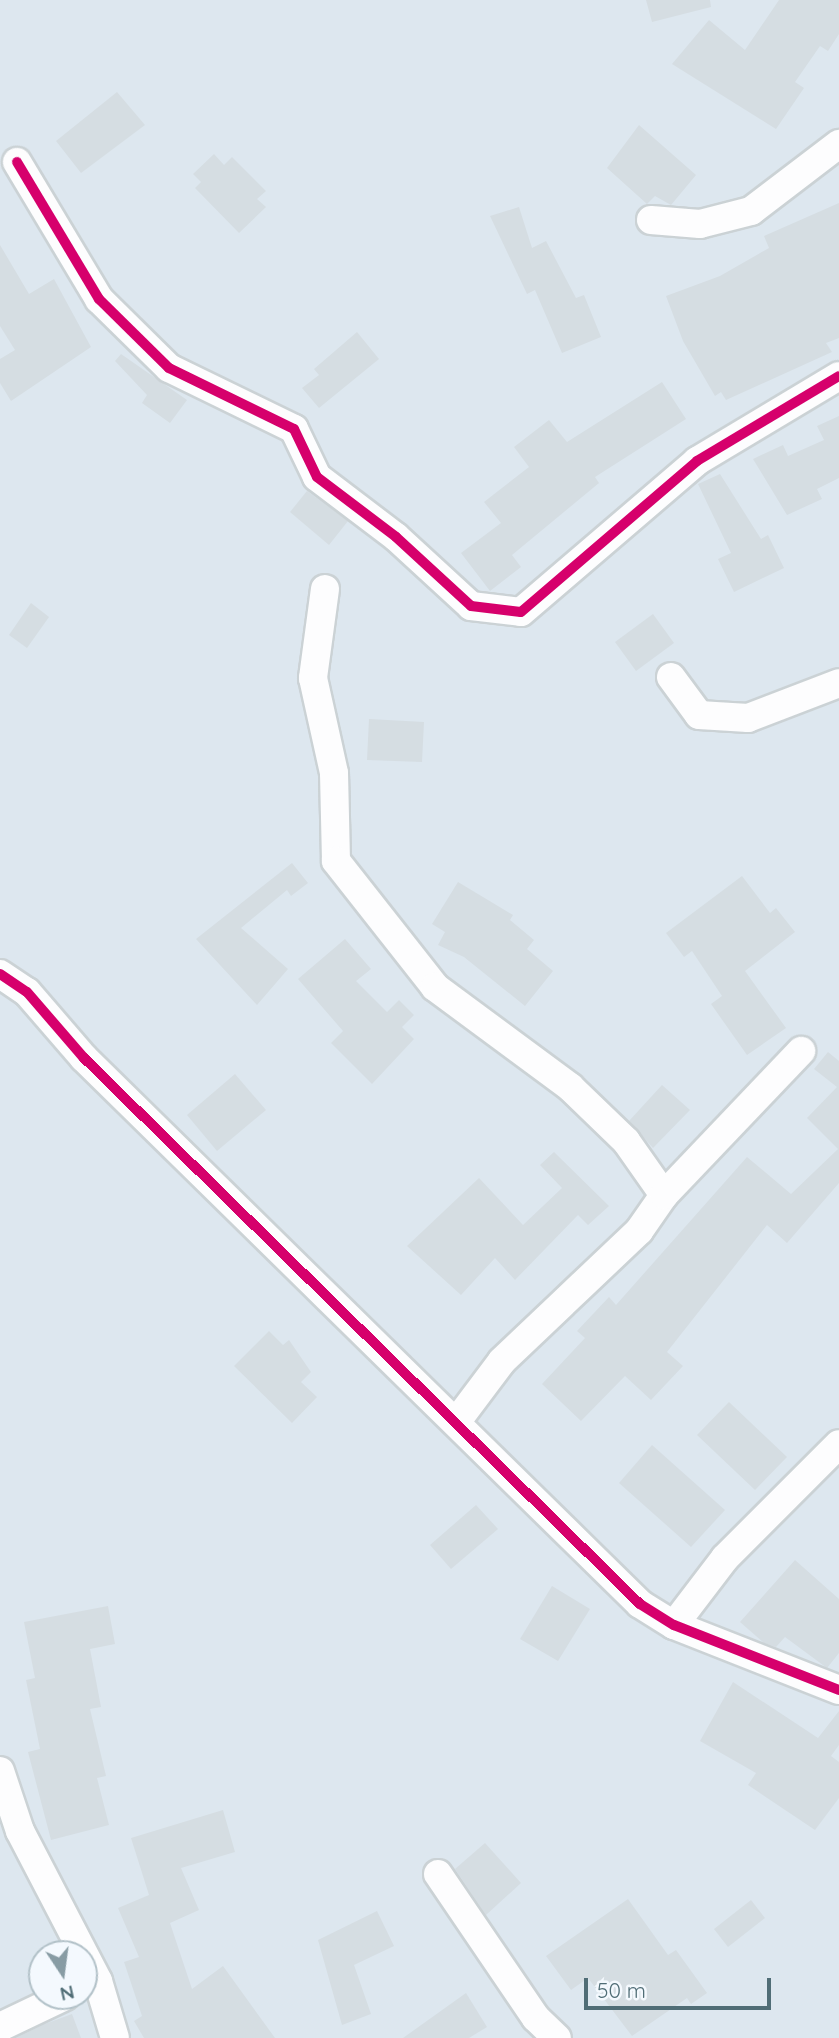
<!DOCTYPE html>
<style>
body{margin:0}
#map{position:relative;width:839px;height:2038px;overflow:hidden;background:#f0f4f8;font-family:Quicksand,sans-serif}
div>[style]{position:absolute}
[style*='--x']{left:calc(var(--x)*1px);top:calc(var(--y)*1px);width:calc(var(--w)*1px);rotate:calc(var(--a)*1deg)}
.residential>*{inset:0;background:#dde7ef}
.building>*{inset:0;background:#d5dde2}
.roads{filter:drop-shadow(2px 0 #cbd2d5) drop-shadow(-2px 0 #cbd2d5) drop-shadow(0 2px #cbd2d5) drop-shadow(0 -2px #cbd2d5)}
.minor>*{height:28px;margin:-14px;padding:0 14px;transform-origin:14px;border-radius:14px;background:#fdfdfe}
.cycleway>*{height:10px;margin:-5px;padding:0 5px;transform-origin:5px;border-radius:5px;background:#d6006c}
span{translate:-50% -50%;white-space:nowrap;text-align:center;line-height:1.15;-webkit-text-stroke:5px #f4f9fe;paint-order:stroke}
.north{position:absolute;left:28px;top:1940px;width:70px;height:70px;box-sizing:border-box;background:#f4f9fe;border:2px solid #b2c1c8;border-radius:50%;rotate:167deg;font-size:19px;font-weight:700;line-height:28px;text-align:center;color:#506d76}
.north::after{content:'';display:block;margin:auto;width:24px;height:32px;background:#889ca4;clip-path:polygon(50% 0,100% 100%,50% 72%,0 100%)}
.scale{position:absolute;left:584px;top:1978px;width:187px;height:32px;box-sizing:border-box;border:4px solid #506d76;border-top:0;padding-left:9px;font-size:21px;line-height:24px;white-space:nowrap;color:#506d76;-webkit-text-stroke:5px #f4f9fe;paint-order:stroke}
</style>
<div id="map">
<div class="residential">
<div style="clip-path:polygon(evenodd,0 0,839px 0,839px 2038px,0 2038px,0 0,42px 1954px,84px 1954px,84px 1996px,42px 1996px,42px 1954px)"></div>
</div>
<div class="building">
<div style="clip-path:polygon(646px 0,710px 0,711px 7px,652px 22px)"></div>
<div style="clip-path:polygon(779px 0,839px 0,839px 34px,828px 51px,820px 46px,795px 82px,804px 88px,776px 129px,672px 64px,709px 20px,745px 50px)"></div>
<div style="clip-path:polygon(117px 92px,145px 125px,81px 173px,56px 141px)"></div>
<div style="clip-path:polygon(639px 125px,696px 175px,671px 205px,655px 196px,647px 204px,607px 168px)"></div>
<div style="clip-path:polygon(214px 154px,224px 165px,232px 157px,266px 191px,257px 199px,266px 207px,239px 233px,195px 188px,201px 182px,193px 174px)"></div>
<div style="clip-path:polygon(839px 203px,839px 338px,826px 343px,832px 352px,726px 400px,721px 392px,715px 396px,683px 341px,666px 296px,720px 276px,769px 248px,764px 236px)"></div>
<div style="clip-path:polygon(519px 207px,532px 248px,546px 241px,576px 298px,584px 295px,601px 337px,562px 353px,535px 290px,527px 294px,490px 216px)"></div>
<div style="clip-path:polygon(0 245px,29px 294px,54px 279px,91px 347px,11px 401px,0 383px,0 359px,15px 350px,0 326px)"></div>
<div style="clip-path:polygon(357px 332px,379px 359px,319px 408px,302px 388px,319px 375px,314px 369px)"></div>
<div style="clip-path:polygon(121px 354px,187px 400px,170px 423px,142px 403px,147px 395px,115px 361px)"></div>
<div style="clip-path:polygon(662px 382px,686px 419px,595px 477px,599px 483px,512px 555px,521px 567px,490px 591px,461px 553px,501px 523px,484px 502px,529px 467px,514px 447px,549px 420px,567px 442px)"></div>
<div style="clip-path:polygon(839px 416px,839px 478px,817px 489px,822px 499px,787px 515px,753px 459px,783px 445px,788px 456px,824px 440px,817px 426px)"></div>
<div style="clip-path:polygon(720px 474px,761px 539px,768px 535px,784px 568px,734px 592px,718px 559px,731px 553px,698px 484px)"></div>
<div style="clip-path:polygon(307px 491px,348px 521px,329px 545px,290px 512px)"></div>
<div style="clip-path:polygon(31px 603px,49px 617px,27px 648px,9px 635px)"></div>
<div style="clip-path:polygon(653px 614px,674px 643px,636px 671px,615px 642px)"></div>
<div style="clip-path:polygon(369px 719px,424px 722px,422px 762px,367px 760px)"></div>
<div style="clip-path:polygon(292px 863px,308px 883px,291px 896px,287px 890px,241px 928px,288px 969px,257px 1005px,196px 939px)"></div>
<div style="clip-path:polygon(742px 876px,770px 913px,776px 908px,795px 932px,745px 971px,786px 1028px,747px 1055px,711px 1004px,722px 996px,692px 951px,684px 957px,666px 933px)"></div>
<div style="clip-path:polygon(458px 882px,513px 915px,510px 920px,534px 940px,527px 949px,553px 971px,525px 1006px,464px 957px,438px 945px,445px 932px,432px 924px)"></div>
<div style="clip-path:polygon(345px 939px,371px 969px,356px 981px,387px 1012px,399px 1000px,414px 1015px,402px 1027px,414px 1039px,372px 1084px,331px 1043px,343px 1031px,298px 979px)"></div>
<div style="clip-path:polygon(828px 1052px,839px 1061px,839px 1183px,787px 1243px,767px 1225px,667px 1352px,683px 1366px,651px 1400px,625px 1376px,581px 1421px,542px 1384px,585px 1338px,577px 1331px,609px 1297px,616px 1305px,747px 1157px,791px 1194px,838px 1149px,807px 1118px,837px 1087px,814px 1069px)"></div>
<div style="clip-path:polygon(235px 1074px,266px 1110px,217px 1151px,187px 1115px)"></div>
<div style="clip-path:polygon(662px 1085px,690px 1110px,653px 1148px,629px 1121px)"></div>
<div style="clip-path:polygon(554px 1152px,609px 1206px,588px 1225px,578px 1215px,515px 1280px,495px 1258px,461px 1295px,407px 1246px,479px 1178px,523px 1225px,562px 1188px,540px 1165px)"></div>
<div style="clip-path:polygon(269px 1331px,283px 1345px,289px 1340px,311px 1372px,301px 1382px,317px 1397px,292px 1423px,234px 1366px)"></div>
<div style="clip-path:polygon(729px 1402px,787px 1457px,755px 1490px,697px 1435px)"></div>
<div style="clip-path:polygon(652px 1445px,725px 1510px,691px 1547px,619px 1483px)"></div>
<div style="clip-path:polygon(476px 1505px,498px 1529px,451px 1569px,430px 1545px)"></div>
<div style="clip-path:polygon(795px 1560px,839px 1599px,839px 1653px,827px 1668px,785px 1637px,776px 1647px,764px 1643px,740px 1622px)"></div>
<div style="clip-path:polygon(552px 1586px,590px 1609px,558px 1661px,520px 1639px)"></div>
<div style="clip-path:polygon(108px 1606px,115px 1644px,90px 1649px,101px 1707px,90px 1709px,106px 1776px,97px 1778px,109px 1825px,51px 1840px,28px 1752px,40px 1749px,26px 1680px,35px 1678px,24px 1622px)"></div>
<div style="clip-path:polygon(733px 1682px,818px 1738px,839px 1711px,839px 1745px,831px 1756px,839px 1762px,839px 1798px,815px 1830px,748px 1785px,756px 1773px,700px 1741px)"></div>
<div style="clip-path:polygon(223px 1810px,235px 1852px,181px 1868px,199px 1910px,170px 1923px,192px 1989px,223px 1966px,275px 2038px,144px 2038px,134px 2021px,142px 2016px,124px 1962px,139px 1957px,118px 1908px,149px 1895px,131px 1838px)"></div>
<div style="clip-path:polygon(485px 1843px,521px 1883px,486px 1915px,455px 1869px)"></div>
<div style="clip-path:polygon(628px 1899px,668px 1955px,676px 1950px,707px 1993px,691px 2004px,687px 1998px,632px 2036px,588px 1978px,571px 1990px,546px 1956px)"></div>
<div style="clip-path:polygon(751px 1900px,765px 1918px,728px 1947px,714px 1929px)"></div>
<div style="clip-path:polygon(377px 1911px,394px 1946px,354px 1965px,371px 2014px,342px 2025px,318px 1940px)"></div>
<div style="clip-path:polygon(466px 1993px,487px 2027px,469px 2038px,403px 2038px)"></div>
<div style="clip-path:polygon(72px 2014px,81px 2038px,16px 2038px,45px 2024px)"></div>
</div>
<div class="roads">
<div class="minor">
<div style="--x:17;--y:162;--w:160;--a:59.1"></div>
<div style="--x:99;--y:299;--w:98;--a:44.6"></div>
<div style="--x:169;--y:368;--w:139;--a:26"></div>
<div style="--x:294;--y:429;--w:53;--a:64.4"></div>
<div style="--x:317;--y:477;--w:99;--a:37.2"></div>
<div style="--x:396;--y:537;--w:102;--a:42.6"></div>
<div style="--x:471;--y:606;--w:50;--a:6.8"></div>
<div style="--x:521;--y:612;--w:232;--a:-40.6"></div>
<div style="--x:697;--y:461;--w:165;--a:-30.9"></div>
<div style="--x:651;--y:220;--w:49;--a:4.7"></div>
<div style="--x:700;--y:224;--w:53;--a:-14.3"></div>
<div style="--x:751;--y:211;--w:111;--a:-37.3"></div>
<div style="--x:325;--y:589;--w:90;--a:97.7"></div>
<div style="--x:313;--y:678;--w:97;--a:77.5"></div>
<div style="--x:334;--y:773;--w:88;--a:88.7"></div>
<div style="--x:336;--y:861;--w:160;--a:51.8"></div>
<div style="--x:435;--y:987;--w:168;--a:36.5"></div>
<div style="--x:570;--y:1087;--w:78;--a:44"></div>
<div style="--x:626;--y:1141;--w:66;--a:54.9"></div>
<div style="--x:671;--y:677;--w:47;--a:53.6"></div>
<div style="--x:699;--y:715;--w:49;--a:3.5"></div>
<div style="--x:748;--y:718;--w:97;--a:-21"></div>
<div style="--x:0;--y:974;--w:32;--a:34"></div>
<div style="--x:27;--y:992;--w:87;--a:49.2"></div>
<div style="--x:84;--y:1058;--w:779;--a:44.48"></div>
<div style="--x:640;--y:1604;--w:40;--a:32"></div>
<div style="--x:674;--y:1625;--w:177;--a:21.5"></div>
<div style="--x:457;--y:1421;--w:75;--a:-53.1"></div>
<div style="--x:502;--y:1361;--w:189;--a:-43.5"></div>
<div style="--x:639;--y:1231;--w:44;--a:-55.2"></div>
<div style="--x:664;--y:1195;--w:199;--a:-46.4"></div>
<div style="--x:674;--y:1625;--w:84;--a:-52.7"></div>
<div style="--x:725;--y:1558;--w:161;--a:-45"></div>
<div style="--x:0;--y:1771;--w:63;--a:71.6"></div>
<div style="--x:20;--y:1831;--w:169;--a:62.5"></div>
<div style="--x:98;--y:1981;--w:59;--a:73.4"></div>
<div style="--x:438;--y:1874;--w:174;--a:55.8"></div>
<div style="--x:536;--y:2018;--w:29;--a:44"></div>
<div style="--x:0;--y:2027;--w:72;--a:-25.5"></div>
</div>
</div>
<div class="cycleway">
<div style="--x:17;--y:162;--w:160;--a:59.1"></div>
<div style="--x:99;--y:299;--w:98;--a:44.6"></div>
<div style="--x:169;--y:368;--w:139;--a:26"></div>
<div style="--x:294;--y:429;--w:53;--a:64.4"></div>
<div style="--x:317;--y:477;--w:99;--a:37.2"></div>
<div style="--x:396;--y:537;--w:102;--a:42.6"></div>
<div style="--x:471;--y:606;--w:50;--a:6.8"></div>
<div style="--x:521;--y:612;--w:232;--a:-40.6"></div>
<div style="--x:697;--y:461;--w:165;--a:-30.9"></div>
<div style="--x:0;--y:974;--w:32;--a:34"></div>
<div style="--x:27;--y:992;--w:87;--a:49.2"></div>
<div style="--x:84;--y:1058;--w:779;--a:44.48"></div>
<div style="--x:640;--y:1604;--w:40;--a:32"></div>
<div style="--x:674;--y:1625;--w:177;--a:21.5"></div>
</div>
<div class="north">N</div>
<div class="scale">50 m</div>
</div>
